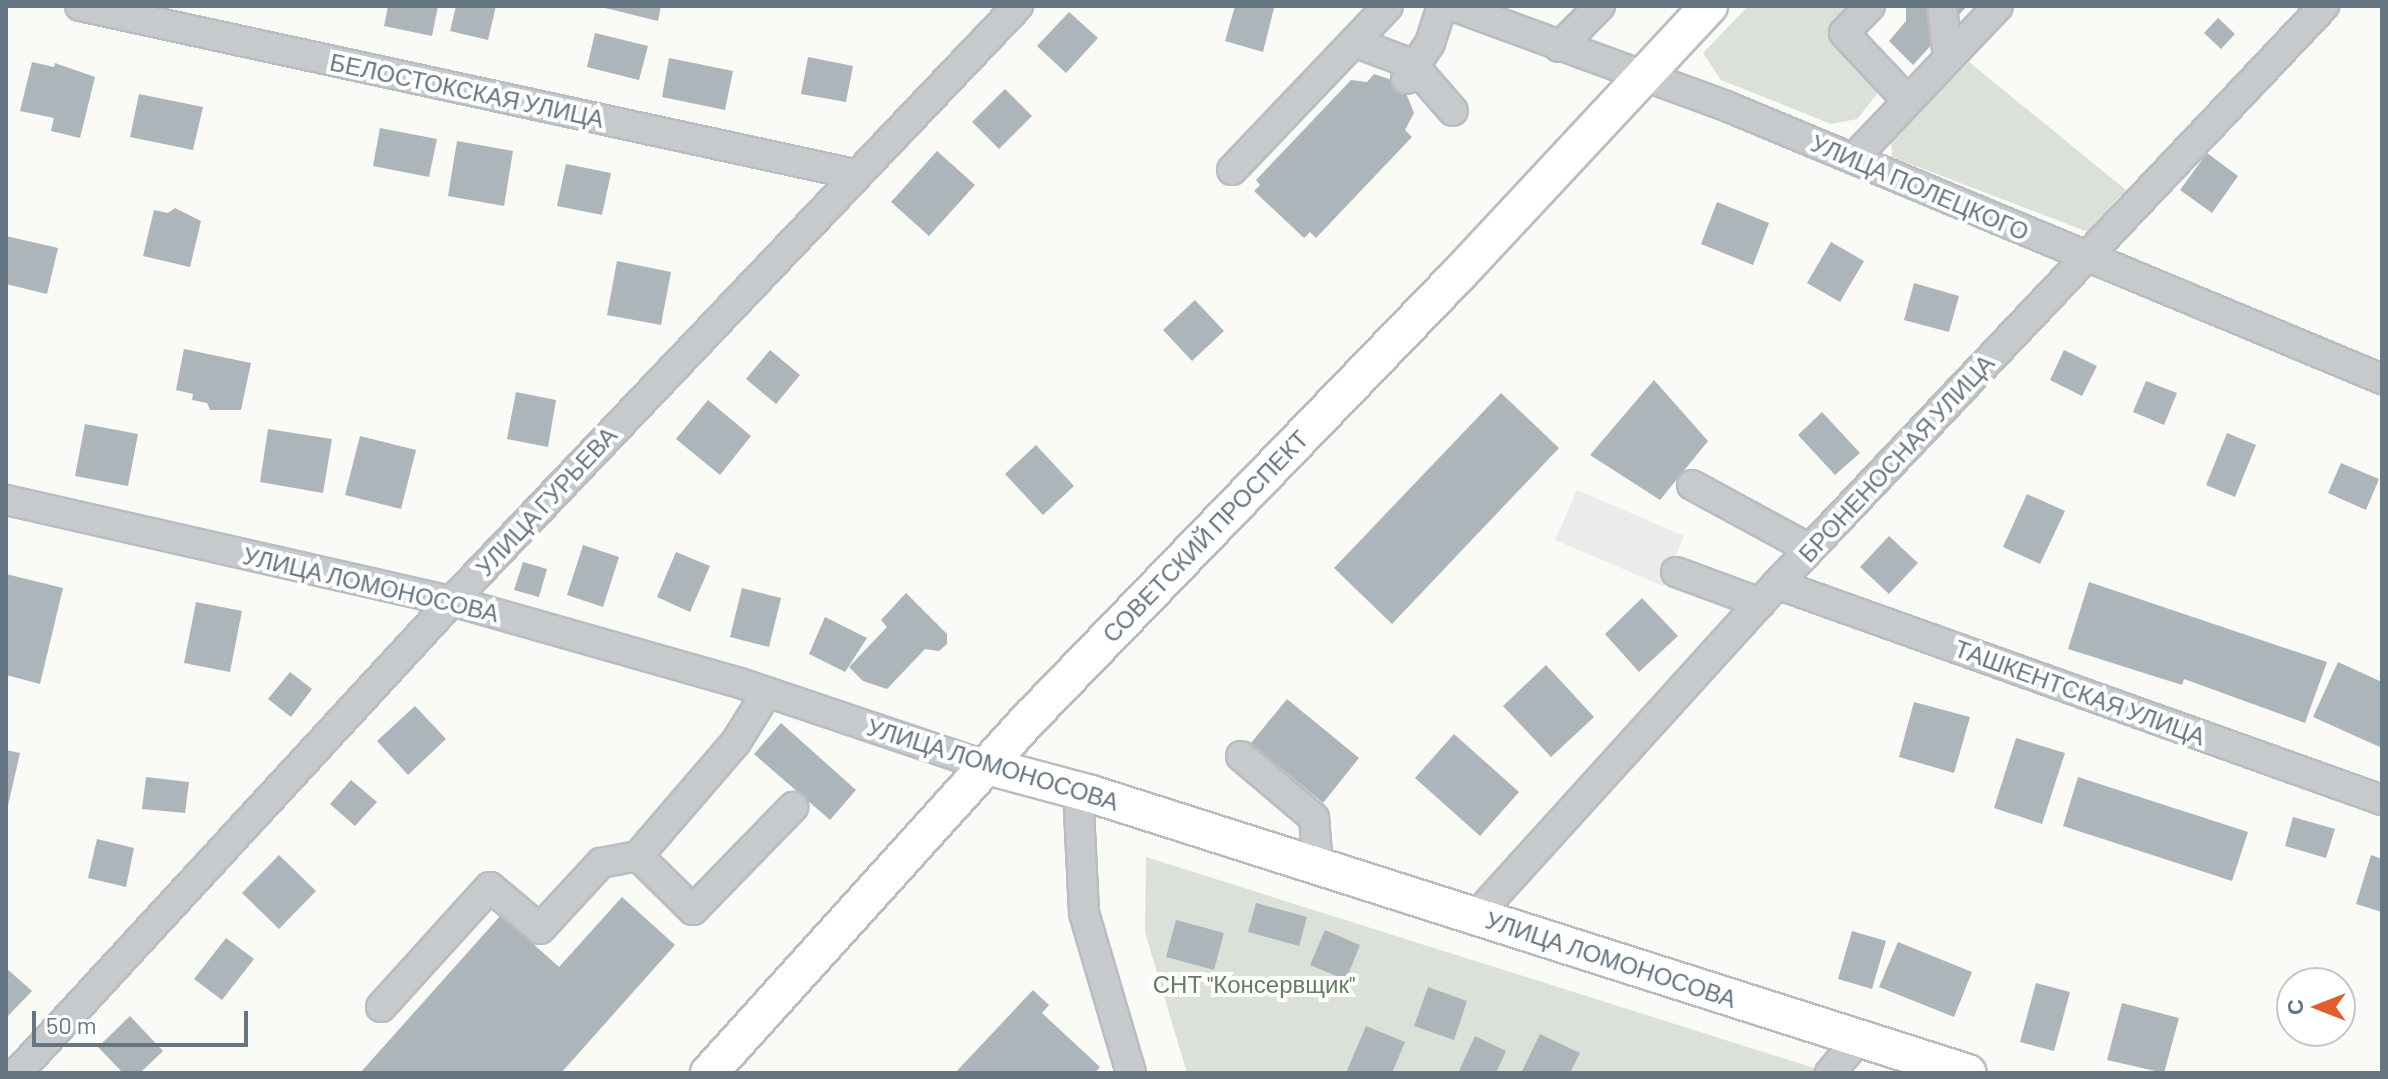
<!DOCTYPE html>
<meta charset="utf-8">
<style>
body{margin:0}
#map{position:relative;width:2388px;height:1079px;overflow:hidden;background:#fafaf7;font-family:Barlow,sans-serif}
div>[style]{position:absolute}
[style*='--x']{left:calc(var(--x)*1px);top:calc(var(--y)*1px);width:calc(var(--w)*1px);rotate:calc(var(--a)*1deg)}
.built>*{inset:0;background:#eaecea}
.green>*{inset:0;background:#dbe1d8}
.building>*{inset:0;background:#acb5ba}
.roads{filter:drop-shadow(2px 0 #b9bdc1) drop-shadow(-2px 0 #b9bdc1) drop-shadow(0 2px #b9bdc1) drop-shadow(0 -2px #b9bdc1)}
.minor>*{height:28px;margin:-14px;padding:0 14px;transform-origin:14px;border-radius:14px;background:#c6cacd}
.major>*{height:36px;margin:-18px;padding:0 18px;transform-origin:18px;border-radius:18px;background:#fff}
span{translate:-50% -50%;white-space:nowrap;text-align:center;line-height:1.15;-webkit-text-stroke:8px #fff;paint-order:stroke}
.street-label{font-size:24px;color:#657582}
.park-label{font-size:24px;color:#677a64}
.frame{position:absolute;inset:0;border:8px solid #657582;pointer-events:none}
.north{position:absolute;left:2276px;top:967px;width:80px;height:80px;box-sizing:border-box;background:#fff;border:2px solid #c1c8cd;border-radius:50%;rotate:270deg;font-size:22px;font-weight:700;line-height:32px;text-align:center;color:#657582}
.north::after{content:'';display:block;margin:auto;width:28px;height:36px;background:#e35c2e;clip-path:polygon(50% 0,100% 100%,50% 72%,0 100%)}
.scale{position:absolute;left:32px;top:1011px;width:216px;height:36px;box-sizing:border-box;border:4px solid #657582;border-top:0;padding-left:10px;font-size:24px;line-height:28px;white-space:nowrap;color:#657582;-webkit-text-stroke:6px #fff;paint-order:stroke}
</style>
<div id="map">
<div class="built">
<div style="clip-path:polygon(1577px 490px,1684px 536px,1663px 586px,1555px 540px)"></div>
</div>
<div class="green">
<div style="clip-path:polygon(1748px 6px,1854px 6px,1854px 69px,1882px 88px,1857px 119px,1831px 124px,1721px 80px,1703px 53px)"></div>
<div style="clip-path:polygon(1969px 62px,2126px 190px,2088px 232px,1892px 157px,1891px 139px)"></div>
<div style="clip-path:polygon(1146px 857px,1830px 1073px,1187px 1073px,1145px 932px)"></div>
</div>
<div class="building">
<div style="clip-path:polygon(388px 6px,438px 6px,432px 36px,384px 26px)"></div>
<div style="clip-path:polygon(456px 6px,496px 6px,488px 40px,450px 31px)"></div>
<div style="clip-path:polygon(597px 6px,661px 6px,658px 21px)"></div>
<div style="clip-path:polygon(1235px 6px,1274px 8px,1263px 52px,1225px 41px)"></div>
<div style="clip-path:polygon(1906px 6px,1967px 6px,1913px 65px,1889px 41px,1906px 21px)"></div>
<div style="clip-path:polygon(1069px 12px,1098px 38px,1066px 73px,1037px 46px)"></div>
<div style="clip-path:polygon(2218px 18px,2235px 34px,2221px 49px,2204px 33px)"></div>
<div style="clip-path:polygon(595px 33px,648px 46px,639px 80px,587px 67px)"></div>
<div style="clip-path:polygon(808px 57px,853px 66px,846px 102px,801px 94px)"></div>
<div style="clip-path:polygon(669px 58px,733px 71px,725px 110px,662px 97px)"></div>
<div style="clip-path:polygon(32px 62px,54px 67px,55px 63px,95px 77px,80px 138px,51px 131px,54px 118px,20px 111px)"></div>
<div style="clip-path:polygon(1400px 72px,1414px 85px,1406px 93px,1414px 113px,1405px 130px,1412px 137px,1316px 238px,1310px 232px,1304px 238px,1254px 191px,1260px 185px,1256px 180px,1351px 80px,1367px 82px,1374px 74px,1392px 80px)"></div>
<div style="clip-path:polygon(1005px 89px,1032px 116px,999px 149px,972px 122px)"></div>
<div style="clip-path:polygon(139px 94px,203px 107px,193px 150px,130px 137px)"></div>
<div style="clip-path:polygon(380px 128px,437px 139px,429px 177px,373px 166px)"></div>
<div style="clip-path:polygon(457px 141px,513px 151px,504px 206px,448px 196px)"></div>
<div style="clip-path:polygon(937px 151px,975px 185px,929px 236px,891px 202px)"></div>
<div style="clip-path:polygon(2207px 153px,2238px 176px,2212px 213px,2180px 190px)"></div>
<div style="clip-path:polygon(566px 164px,611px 173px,602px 215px,557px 206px)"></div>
<div style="clip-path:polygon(1717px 202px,1769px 223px,1753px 265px,1701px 244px)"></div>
<div style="clip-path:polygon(175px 208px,201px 221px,190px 267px,143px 256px,154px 210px,168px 213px)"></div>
<div style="clip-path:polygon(6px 236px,58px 248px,47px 294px,6px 284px)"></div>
<div style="clip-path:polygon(1831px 242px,1864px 261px,1840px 302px,1807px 283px)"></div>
<div style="clip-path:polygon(617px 261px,671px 272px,661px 325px,607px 315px)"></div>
<div style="clip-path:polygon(1914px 283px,1959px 296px,1949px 332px,1904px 320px)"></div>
<div style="clip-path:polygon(1195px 300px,1224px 331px,1192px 361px,1163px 330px)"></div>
<div style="clip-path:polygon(184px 349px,251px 363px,241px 410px,210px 410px,207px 403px,192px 400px,193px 394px,176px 390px)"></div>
<div style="clip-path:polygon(770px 350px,800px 375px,776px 404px,746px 379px)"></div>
<div style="clip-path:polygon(2064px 350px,2097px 366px,2082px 396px,2050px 380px)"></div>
<div style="clip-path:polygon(1654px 380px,1708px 441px,1660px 500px,1590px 455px)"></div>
<div style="clip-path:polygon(2146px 381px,2177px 393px,2164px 425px,2133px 412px)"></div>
<div style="clip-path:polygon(516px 392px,556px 400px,548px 447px,507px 439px)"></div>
<div style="clip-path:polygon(1501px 393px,1559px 448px,1392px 624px,1334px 568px)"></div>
<div style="clip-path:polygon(708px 400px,751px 436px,720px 475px,676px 439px)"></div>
<div style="clip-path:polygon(1822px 412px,1860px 453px,1835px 475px,1798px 435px)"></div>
<div style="clip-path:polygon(85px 424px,138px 434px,128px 486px,75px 476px)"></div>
<div style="clip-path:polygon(268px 429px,332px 439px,323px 493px,260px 482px)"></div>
<div style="clip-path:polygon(2227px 433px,2256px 445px,2235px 497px,2206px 485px)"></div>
<div style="clip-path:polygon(360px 436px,416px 450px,401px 509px,345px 495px)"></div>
<div style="clip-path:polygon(1036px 445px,1074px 486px,1043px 515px,1005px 474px)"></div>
<div style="clip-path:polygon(2341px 463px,2379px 479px,2366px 510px,2328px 493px)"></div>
<div style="clip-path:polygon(2027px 494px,2065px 511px,2040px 564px,2003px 547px)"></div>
<div style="clip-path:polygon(1889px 536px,1918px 563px,1889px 594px,1860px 567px)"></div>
<div style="clip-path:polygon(583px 545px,619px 557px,603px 607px,567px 595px)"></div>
<div style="clip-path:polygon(676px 552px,710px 566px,690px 612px,657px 597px)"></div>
<div style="clip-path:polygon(523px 562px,547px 569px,539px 597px,514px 590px)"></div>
<div style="clip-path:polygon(6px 574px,63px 588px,40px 684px,6px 675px)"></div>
<div style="clip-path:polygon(2089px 582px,2327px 662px,2305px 723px,2184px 679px,2182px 685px,2068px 649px)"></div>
<div style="clip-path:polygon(742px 588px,781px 598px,769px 647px,730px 637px)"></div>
<div style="clip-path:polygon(906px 593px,947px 634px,947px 644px,939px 651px,925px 649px,887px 689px,863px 681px,849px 667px,887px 627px,881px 620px)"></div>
<div style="clip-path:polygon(1642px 598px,1678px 636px,1639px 672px,1605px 634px)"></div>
<div style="clip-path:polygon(196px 602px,242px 611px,230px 672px,184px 663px)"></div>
<div style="clip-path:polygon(825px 617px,867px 638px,845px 672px,809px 654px)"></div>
<div style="clip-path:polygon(2338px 662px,2382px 682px,2382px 748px,2313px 717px)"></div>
<div style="clip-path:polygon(1546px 665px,1594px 717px,1551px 757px,1503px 706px)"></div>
<div style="clip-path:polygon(290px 672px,312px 689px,291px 717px,268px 699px)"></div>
<div style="clip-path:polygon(1287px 699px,1359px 758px,1323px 803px,1251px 743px)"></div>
<div style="clip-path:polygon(1914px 702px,1970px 717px,1954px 773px,1899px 757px)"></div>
<div style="clip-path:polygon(415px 706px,446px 739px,408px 775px,377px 741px)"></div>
<div style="clip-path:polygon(781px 723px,856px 790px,830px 820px,754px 754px)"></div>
<div style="clip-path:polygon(1454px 734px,1519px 792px,1480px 836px,1415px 778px)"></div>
<div style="clip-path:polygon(2016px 738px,2065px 753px,2042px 824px,1994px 808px)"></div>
<div style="clip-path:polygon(6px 750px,20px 753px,7px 810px,6px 810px)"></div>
<div style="clip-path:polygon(146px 777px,189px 782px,185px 813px,142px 809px)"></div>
<div style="clip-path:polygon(2078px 777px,2248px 832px,2232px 881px,2063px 826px)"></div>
<div style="clip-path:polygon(351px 780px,377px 802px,355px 826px,330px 804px)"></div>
<div style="clip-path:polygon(2293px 817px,2335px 829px,2326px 858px,2285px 846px)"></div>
<div style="clip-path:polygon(97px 839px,134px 848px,126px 887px,88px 878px)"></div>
<div style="clip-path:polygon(279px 855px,316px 891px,279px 929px,242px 893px)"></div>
<div style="clip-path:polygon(2371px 855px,2382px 859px,2382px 912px,2356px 904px)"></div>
<div style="clip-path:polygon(622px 897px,675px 945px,561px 1073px,360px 1073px,501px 915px,559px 967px)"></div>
<div style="clip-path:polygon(1256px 903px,1307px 917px,1299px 946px,1248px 932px)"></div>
<div style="clip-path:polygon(1176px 920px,1224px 933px,1214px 970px,1166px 957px)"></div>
<div style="clip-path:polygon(1325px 930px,1360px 945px,1346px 980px,1310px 965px)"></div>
<div style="clip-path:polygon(1852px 931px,1886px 941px,1872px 989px,1838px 979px)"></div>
<div style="clip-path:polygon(226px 938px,254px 959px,222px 1000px,194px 979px)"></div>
<div style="clip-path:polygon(1898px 942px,1972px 972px,1954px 1017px,1879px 987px)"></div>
<div style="clip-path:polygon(6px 968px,32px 991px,6px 1018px)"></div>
<div style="clip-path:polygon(2036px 983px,2070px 992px,2054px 1051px,2020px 1042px)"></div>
<div style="clip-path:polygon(1428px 987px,1467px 1001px,1454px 1040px,1414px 1026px)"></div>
<div style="clip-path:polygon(1033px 990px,1049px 1005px,1042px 1013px,1100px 1067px,1095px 1073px,955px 1073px)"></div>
<div style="clip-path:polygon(2122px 1003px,2179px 1018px,2164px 1073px,2107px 1060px)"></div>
<div style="clip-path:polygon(130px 1016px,163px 1051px,140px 1073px,123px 1073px,98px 1047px)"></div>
<div style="clip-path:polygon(1366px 1026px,1405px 1042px,1392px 1073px,1346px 1073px)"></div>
<div style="clip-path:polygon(1540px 1034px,1580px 1053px,1570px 1073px,1521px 1073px)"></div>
<div style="clip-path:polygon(1475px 1036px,1506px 1051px,1496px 1073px,1458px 1073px)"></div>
</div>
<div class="roads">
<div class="minor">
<div style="--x:80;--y:6;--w:792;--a:12.25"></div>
<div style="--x:1453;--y:6;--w:291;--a:20.1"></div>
<div style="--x:1726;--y:106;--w:711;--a:22.6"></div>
<div style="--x:1870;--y:6;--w:37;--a:134"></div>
<div style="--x:1844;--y:33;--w:92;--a:46.8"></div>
<div style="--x:1942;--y:6;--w:53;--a:83.5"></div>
<div style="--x:1354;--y:42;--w:62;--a:20.8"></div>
<div style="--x:1412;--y:64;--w:62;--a:48.9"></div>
<div style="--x:1559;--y:47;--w:58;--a:-45"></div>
<div style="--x:1406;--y:79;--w:43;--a:-56.3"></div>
<div style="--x:1430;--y:43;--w:39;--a:-72"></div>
<div style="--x:1854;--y:158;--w:209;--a:-46.5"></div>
<div style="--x:1232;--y:170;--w:226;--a:-46.4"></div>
<div style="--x:1692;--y:485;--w:134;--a:28.5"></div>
<div style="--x:6;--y:500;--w:457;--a:12.8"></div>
<div style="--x:452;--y:601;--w:299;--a:15.9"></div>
<div style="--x:740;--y:683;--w:261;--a:18.6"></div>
<div style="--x:1676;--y:572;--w:90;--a:20.3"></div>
<div style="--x:1777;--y:584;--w:642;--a:19.65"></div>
<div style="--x:767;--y:692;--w:59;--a:121.8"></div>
<div style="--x:736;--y:742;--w:150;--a:130.7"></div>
<div style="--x:638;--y:856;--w:77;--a:44.5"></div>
<div style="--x:693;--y:910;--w:144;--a:-45.8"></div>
<div style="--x:1241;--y:756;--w:96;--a:40.3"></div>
<div style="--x:1314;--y:818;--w:48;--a:85.2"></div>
<div style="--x:1078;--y:790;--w:123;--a:87.2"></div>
<div style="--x:1084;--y:913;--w:167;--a:73.6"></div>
<div style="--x:1476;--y:916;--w:448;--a:-47.8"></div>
<div style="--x:1777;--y:584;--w:796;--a:-46.58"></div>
<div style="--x:381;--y:1007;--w:162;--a:-47.8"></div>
<div style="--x:490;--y:887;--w:65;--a:40"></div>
<div style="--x:540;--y:929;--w:90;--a:-47.3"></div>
<div style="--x:601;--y:863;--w:38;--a:-11"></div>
<div style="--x:17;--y:1073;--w:642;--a:-47.34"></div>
<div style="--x:452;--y:601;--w:821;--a:-46.43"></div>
<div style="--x:1830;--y:1073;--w:43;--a:-49.7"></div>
</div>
<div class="major">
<div style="--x:987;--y:766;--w:105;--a:15"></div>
<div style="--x:1088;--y:793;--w:923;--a:17.65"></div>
<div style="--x:709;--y:1073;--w:480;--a:-47.9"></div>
<div style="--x:1031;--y:717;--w:615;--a:-45.99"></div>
<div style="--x:1458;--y:275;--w:368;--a:-47"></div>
</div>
</div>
<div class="street-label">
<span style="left:467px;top:90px;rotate:12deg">БЕЛОСТОКСКАЯ УЛИЦА</span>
<span style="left:1920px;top:187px;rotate:23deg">УЛИЦА ПОЛЕЦКОГО</span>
<span style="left:1896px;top:458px;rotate:-47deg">БРОНЕНОСНАЯ УЛИЦА</span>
<span style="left:546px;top:501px;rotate:-47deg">УЛИЦА ГУРЬЕВА</span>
<span style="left:1205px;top:536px;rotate:-46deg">СОВЕТСКИЙ ПРОСПЕКТ</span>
<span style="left:371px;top:584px;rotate:13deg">УЛИЦА ЛОМОНОСОВА</span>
<span style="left:2080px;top:692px;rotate:20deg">ТАШКЕНТСКАЯ УЛИЦА</span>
<span style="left:993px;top:764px;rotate:17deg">УЛИЦА ЛОМОНОСОВА</span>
<span style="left:1611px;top:959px;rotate:18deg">УЛИЦА ЛОМОНОСОВА</span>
</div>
<div class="park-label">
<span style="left:1254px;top:984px">СНТ "Консервщик"</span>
</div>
<div class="frame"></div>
<div class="north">С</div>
<div class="scale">50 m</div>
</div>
